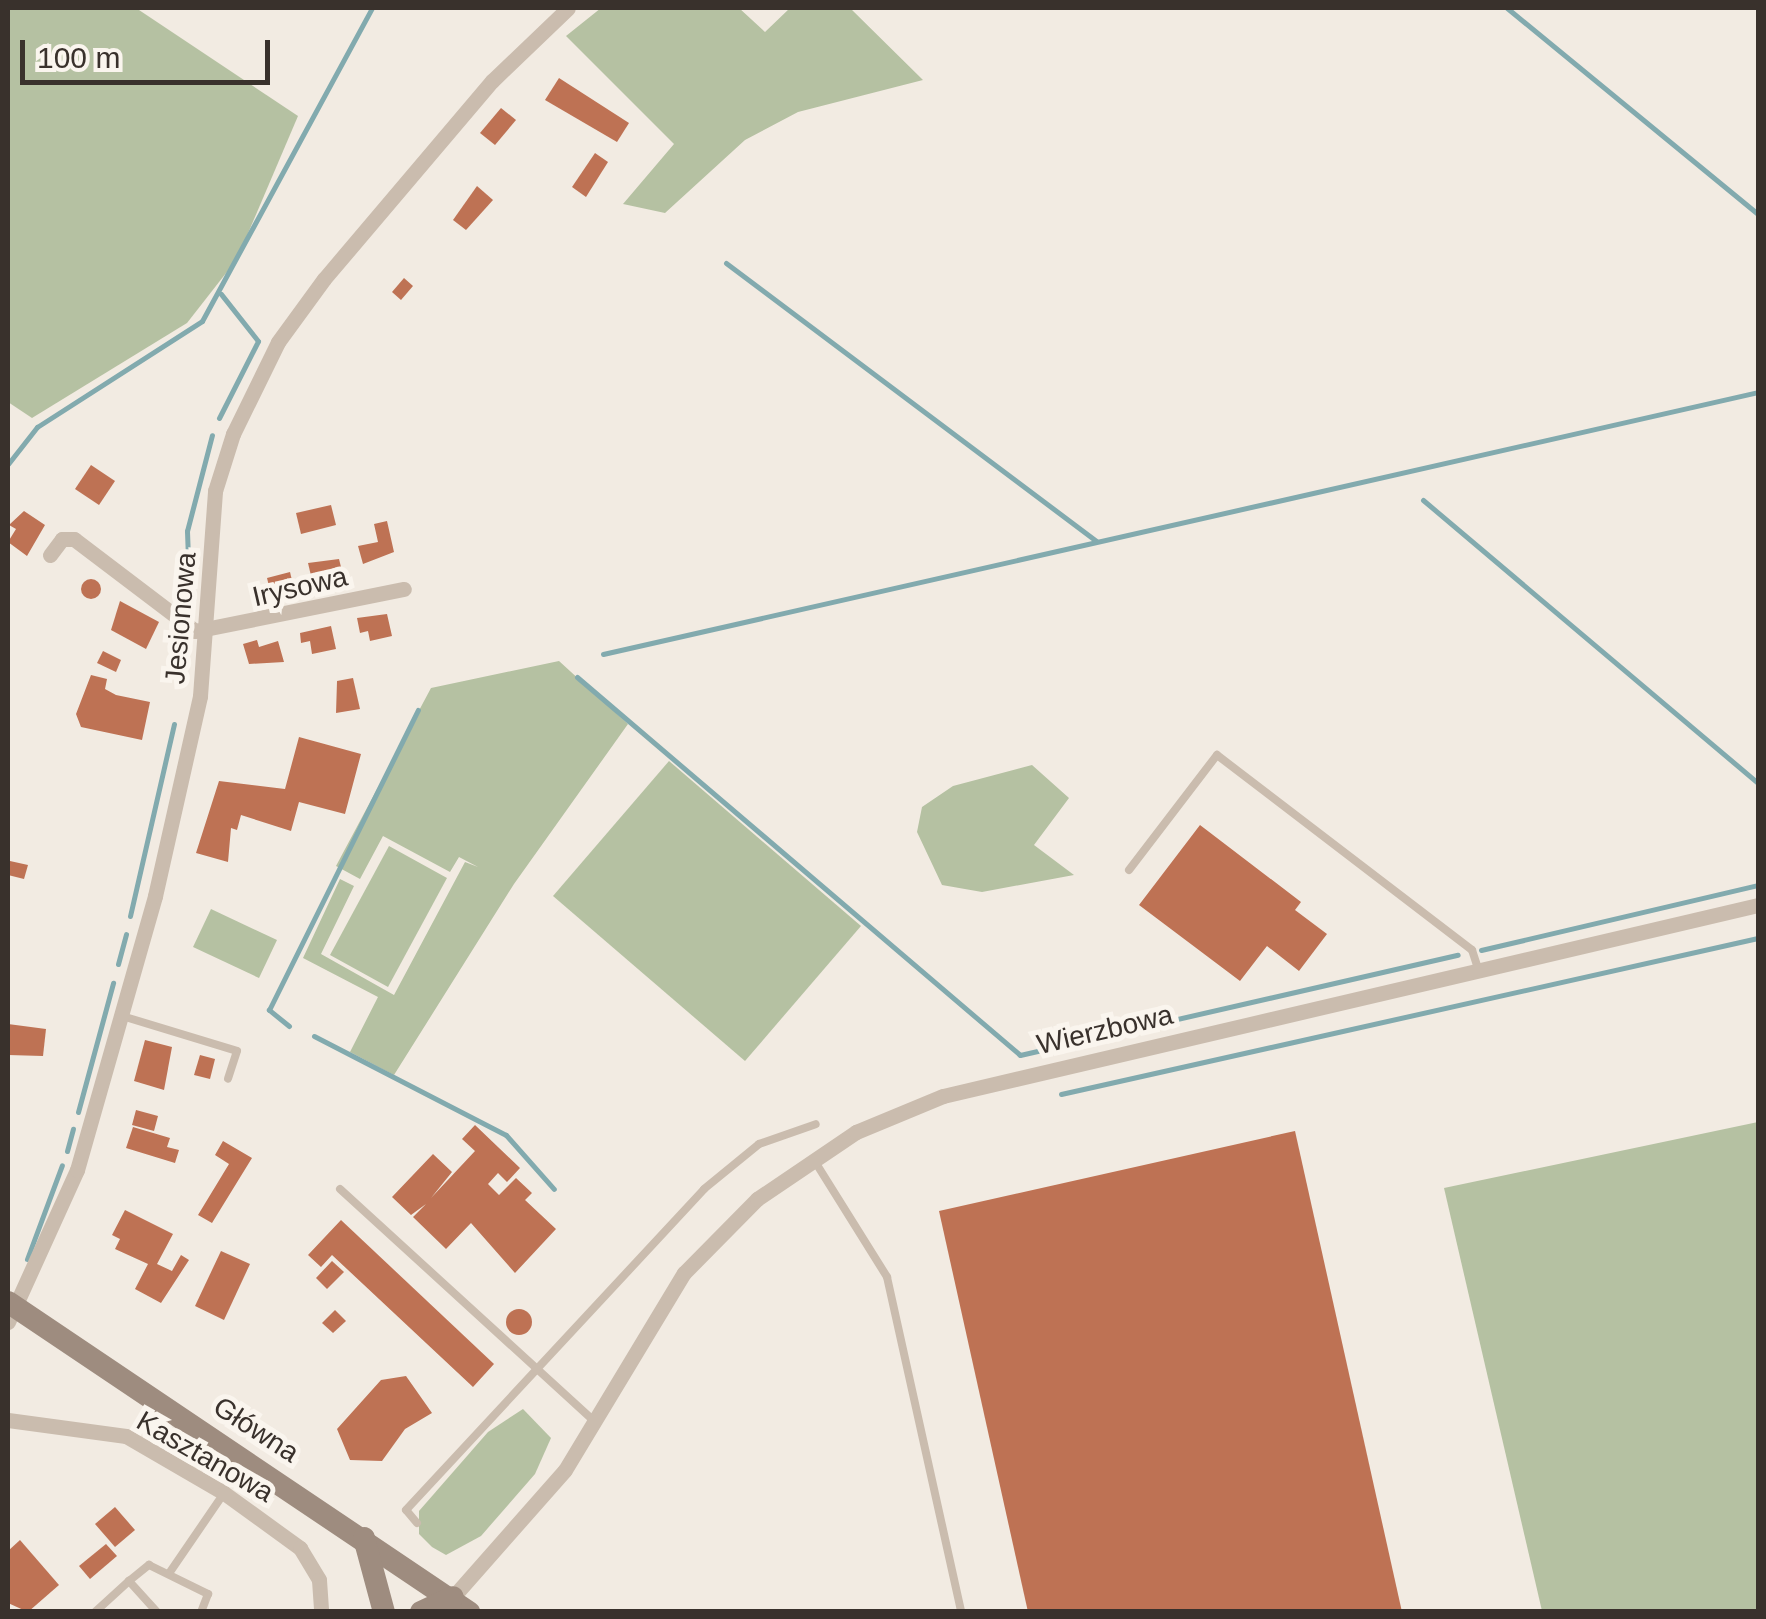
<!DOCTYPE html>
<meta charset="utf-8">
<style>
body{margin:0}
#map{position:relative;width:1766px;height:1619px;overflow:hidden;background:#f2ebe2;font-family:Arial,sans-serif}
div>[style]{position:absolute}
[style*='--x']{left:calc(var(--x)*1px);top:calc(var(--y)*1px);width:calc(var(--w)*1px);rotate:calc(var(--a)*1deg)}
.green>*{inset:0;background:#b5c1a2}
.stream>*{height:5px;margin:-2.5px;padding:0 2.5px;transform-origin:2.5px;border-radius:2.5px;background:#82aaae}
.building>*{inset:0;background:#be7254}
.round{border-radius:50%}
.service>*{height:8px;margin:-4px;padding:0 4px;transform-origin:4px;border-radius:4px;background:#cabcae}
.minor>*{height:15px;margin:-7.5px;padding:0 7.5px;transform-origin:7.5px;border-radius:7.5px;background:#cabcae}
.secondary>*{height:22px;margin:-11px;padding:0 11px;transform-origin:11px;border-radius:11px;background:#9e8c7f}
span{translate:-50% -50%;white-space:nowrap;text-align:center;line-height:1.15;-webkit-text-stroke:10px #faf5ee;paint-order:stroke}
.street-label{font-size:28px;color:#39312c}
.frame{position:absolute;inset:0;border:10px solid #39312c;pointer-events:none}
.scale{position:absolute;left:20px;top:40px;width:250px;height:45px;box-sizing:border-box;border:5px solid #39312c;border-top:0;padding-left:12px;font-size:30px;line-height:35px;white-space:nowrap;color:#39312c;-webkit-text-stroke:8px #faf5ee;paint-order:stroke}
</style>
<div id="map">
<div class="green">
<div style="clip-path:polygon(8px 8px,136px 8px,298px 116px,237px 259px,187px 323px,32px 418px,8px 402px)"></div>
<div style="clip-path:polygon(601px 8px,739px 8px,765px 32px,790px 8px,850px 8px,923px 80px,798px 112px,745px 140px,665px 213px,623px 204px,674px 144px,566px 36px)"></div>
<div style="clip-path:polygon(559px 661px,628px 724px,514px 884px,394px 1075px,350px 1052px,378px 997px,303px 958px,340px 879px,354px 886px,321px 954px,394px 995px,465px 862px,478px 867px,459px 857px,450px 872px,383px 836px,360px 879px,336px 866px,431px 688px)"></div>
<div style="clip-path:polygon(669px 761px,861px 926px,745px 1061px,553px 896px)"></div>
<div style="clip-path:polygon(1032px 765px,1069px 798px,1034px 845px,1074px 875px,982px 892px,942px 885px,917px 832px,922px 807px,953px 786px)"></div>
<div style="clip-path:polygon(389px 846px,447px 878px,388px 987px,330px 955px)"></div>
<div style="clip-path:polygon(211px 909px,277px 940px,259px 978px,193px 947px)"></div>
<div style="clip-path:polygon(1758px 1122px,1758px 1611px,1542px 1611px,1444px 1188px)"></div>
<div style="clip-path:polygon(523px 1409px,551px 1438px,535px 1474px,481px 1536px,446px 1555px,432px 1547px,419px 1534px,419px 1511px,488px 1432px)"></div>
</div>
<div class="stream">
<div style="--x:1507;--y:8;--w:325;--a:39.4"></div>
<div style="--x:726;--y:263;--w:463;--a:36.9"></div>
<div style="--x:219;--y:418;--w:86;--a:-63.1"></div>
<div style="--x:258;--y:341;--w:60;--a:-128.2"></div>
<div style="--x:8;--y:464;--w:47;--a:-51.9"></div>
<div style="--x:37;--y:427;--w:196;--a:-32.7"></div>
<div style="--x:202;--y:321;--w:356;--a:-61.5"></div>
<div style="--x:1423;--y:500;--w:439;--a:40.2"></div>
<div style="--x:190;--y:613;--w:82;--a:-92.1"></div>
<div style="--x:187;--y:531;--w:99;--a:-75.4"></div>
<div style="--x:603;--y:654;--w:1184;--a:-12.78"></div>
<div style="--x:577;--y:677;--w:582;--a:40.47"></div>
<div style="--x:1020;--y:1055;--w:449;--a:-12.9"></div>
<div style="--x:130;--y:916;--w:197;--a:-77.1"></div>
<div style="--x:1481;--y:950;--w:285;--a:-13.2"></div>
<div style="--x:118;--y:964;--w:31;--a:-75"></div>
<div style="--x:289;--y:1026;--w:26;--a:-141"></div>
<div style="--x:269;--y:1010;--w:335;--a:-63.6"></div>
<div style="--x:314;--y:1036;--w:216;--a:27.3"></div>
<div style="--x:506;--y:1135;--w:72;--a:48.4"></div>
<div style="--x:1061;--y:1094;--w:714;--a:-12.62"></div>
<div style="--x:78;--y:1112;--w:134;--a:-74.8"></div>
<div style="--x:67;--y:1151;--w:23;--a:-75"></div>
<div style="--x:27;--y:1259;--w:100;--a:-69.6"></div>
</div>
<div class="building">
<div style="clip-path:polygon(559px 78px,629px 123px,617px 142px,545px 100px)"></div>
<div style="clip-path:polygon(501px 108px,516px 120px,495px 145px,480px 133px)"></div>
<div style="clip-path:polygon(595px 153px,608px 162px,586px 197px,572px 187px)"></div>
<div style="clip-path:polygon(477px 186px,493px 200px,466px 230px,453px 220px)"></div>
<div style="clip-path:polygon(404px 278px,413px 286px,401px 300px,392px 292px)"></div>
<div style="clip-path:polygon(91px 465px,115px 481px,99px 505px,75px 489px)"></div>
<div style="clip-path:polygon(331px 505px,336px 525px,301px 534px,296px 513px)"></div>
<div style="clip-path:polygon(24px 511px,45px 525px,27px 556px,8px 542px,16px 529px,9px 525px)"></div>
<div style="clip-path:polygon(387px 521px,394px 552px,363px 564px,358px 546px,378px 542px,374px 524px)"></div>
<div style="clip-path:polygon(339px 559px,344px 579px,312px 580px,308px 563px)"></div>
<div style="clip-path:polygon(290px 572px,295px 593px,272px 598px,267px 578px)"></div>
<div class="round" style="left:81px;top:579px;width:20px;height:20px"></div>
<div style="clip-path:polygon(120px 601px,159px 622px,146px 649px,111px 630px)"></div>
<div style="clip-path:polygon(387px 614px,392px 636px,370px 641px,368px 631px,360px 633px,357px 618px)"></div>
<div style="clip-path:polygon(331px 626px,336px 649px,312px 654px,310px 641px,301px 643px,300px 633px)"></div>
<div style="clip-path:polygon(257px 640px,259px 647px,278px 641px,284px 662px,249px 664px,243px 644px)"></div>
<div style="clip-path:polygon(103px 651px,121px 660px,116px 672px,97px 663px)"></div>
<div style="clip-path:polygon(91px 675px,107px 679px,105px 689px,116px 695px,150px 702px,142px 740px,81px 727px,76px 714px)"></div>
<div style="clip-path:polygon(353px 678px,360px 709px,336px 713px,337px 681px)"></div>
<div style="clip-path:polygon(299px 737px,361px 754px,345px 814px,299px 802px,291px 831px,241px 815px,237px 830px,231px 828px,228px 862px,196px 853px,219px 781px,285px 789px)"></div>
<div style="clip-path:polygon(1200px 825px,1301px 902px,1295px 910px,1327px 934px,1299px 971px,1267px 946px,1240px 981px,1139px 905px)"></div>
<div style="clip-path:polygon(10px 861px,28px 865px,24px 879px,8px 875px)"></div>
<div style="clip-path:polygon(8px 1024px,46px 1029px,43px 1056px,8px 1055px)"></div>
<div style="clip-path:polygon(145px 1040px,172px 1047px,164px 1090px,134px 1081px)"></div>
<div style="clip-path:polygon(200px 1055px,215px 1059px,210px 1079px,194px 1075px)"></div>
<div style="clip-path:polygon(136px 1110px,158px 1116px,154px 1131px,132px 1125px)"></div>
<div style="clip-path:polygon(475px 1125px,520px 1168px,507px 1182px,498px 1173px,488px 1184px,499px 1195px,516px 1178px,532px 1193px,525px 1200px,556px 1229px,515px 1273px,471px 1223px,446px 1249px,413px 1217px,426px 1204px,411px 1215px,392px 1197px,433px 1154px,452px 1172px,431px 1198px,475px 1151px,462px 1139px)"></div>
<div style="clip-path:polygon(133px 1127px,170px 1138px,167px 1147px,179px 1150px,175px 1163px,126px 1148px)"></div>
<div style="clip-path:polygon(1295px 1131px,1402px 1612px,1028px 1612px,939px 1211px)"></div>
<div style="clip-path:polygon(223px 1141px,252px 1158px,212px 1223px,198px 1215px,229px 1164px,215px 1155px)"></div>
<div style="clip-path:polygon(125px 1210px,173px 1234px,157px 1264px,172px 1271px,181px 1255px,189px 1260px,161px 1303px,135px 1289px,148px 1264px,115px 1249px,120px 1239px,112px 1235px)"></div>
<div style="clip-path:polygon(341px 1220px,494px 1364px,473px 1387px,332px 1255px,321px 1267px,308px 1255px)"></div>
<div style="clip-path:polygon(221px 1251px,250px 1264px,224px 1320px,195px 1306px)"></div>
<div style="clip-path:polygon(332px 1261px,344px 1272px,327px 1289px,316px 1278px)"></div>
<div class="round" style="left:506px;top:1309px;width:26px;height:26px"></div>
<div style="clip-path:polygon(335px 1310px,346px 1321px,333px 1333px,322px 1323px)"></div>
<div style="clip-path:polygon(406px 1376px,432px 1413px,405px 1429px,382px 1461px,350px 1460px,337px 1429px,381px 1380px)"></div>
<div style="clip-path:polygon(115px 1507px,135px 1530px,115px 1547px,95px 1524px)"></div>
<div style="clip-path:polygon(20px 1540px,59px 1585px,28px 1612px,8px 1603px,8px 1551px)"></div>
<div style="clip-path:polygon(106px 1544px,117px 1556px,90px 1579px,79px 1566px)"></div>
</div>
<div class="service">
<div style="--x:1129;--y:870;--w:145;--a:-52.6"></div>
<div style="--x:1217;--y:755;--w:321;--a:37.4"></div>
<div style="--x:1472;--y:950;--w:20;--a:72"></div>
<div style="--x:122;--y:1016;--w:120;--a:16.9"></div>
<div style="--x:237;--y:1051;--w:29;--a:108"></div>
<div style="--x:814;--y:1160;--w:138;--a:58"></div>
<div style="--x:887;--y:1277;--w:343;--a:77.5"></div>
<div style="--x:340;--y:1189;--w:344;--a:42.4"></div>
<div style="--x:417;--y:1523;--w:17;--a:-130"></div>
<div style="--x:406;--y:1510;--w:438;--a:-47.1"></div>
<div style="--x:704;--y:1189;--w:71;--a:-39.3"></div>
<div style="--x:759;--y:1144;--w:60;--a:-19.3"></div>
<div style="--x:170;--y:1572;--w:96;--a:-55.6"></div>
<div style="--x:95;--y:1612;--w:46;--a:-42.4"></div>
<div style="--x:157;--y:1612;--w:42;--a:-132.1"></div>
<div style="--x:129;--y:1581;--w:26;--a:-39"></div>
<div style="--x:149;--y:1565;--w:66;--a:26.2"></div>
<div style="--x:208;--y:1594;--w:19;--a:111"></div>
</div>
<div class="minor">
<div style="--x:50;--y:555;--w:20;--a:-53"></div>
<div style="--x:62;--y:539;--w:12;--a:0"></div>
<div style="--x:74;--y:539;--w:152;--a:37.2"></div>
<div style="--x:195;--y:631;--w:213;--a:-11.4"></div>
<div style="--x:8;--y:1322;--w:167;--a:-65.6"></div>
<div style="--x:77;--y:1170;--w:285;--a:-74.1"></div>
<div style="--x:155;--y:896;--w:205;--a:-77.3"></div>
<div style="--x:200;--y:696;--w:206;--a:-85.8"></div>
<div style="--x:215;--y:491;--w:60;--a:-72.5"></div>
<div style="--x:233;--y:434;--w:102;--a:-63.9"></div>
<div style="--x:278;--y:342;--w:78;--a:-53.9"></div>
<div style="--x:324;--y:279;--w:260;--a:-49.7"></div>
<div style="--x:492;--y:81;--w:105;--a:-43.8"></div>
<div style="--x:8;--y:1420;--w:119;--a:7.7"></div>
<div style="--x:126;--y:1436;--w:113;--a:30.2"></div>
<div style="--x:224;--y:1493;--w:94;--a:35.9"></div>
<div style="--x:300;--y:1548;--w:37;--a:59"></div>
<div style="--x:319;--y:1580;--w:32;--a:86"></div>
<div style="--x:453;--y:1597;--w:169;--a:-48.6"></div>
<div style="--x:565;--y:1470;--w:230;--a:-58.9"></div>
<div style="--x:684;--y:1273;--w:104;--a:-45.4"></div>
<div style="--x:757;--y:1199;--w:120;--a:-34.1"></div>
<div style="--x:856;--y:1132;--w:94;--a:-22.5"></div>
<div style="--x:943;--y:1096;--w:837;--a:-13.19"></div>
</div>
<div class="secondary">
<div style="--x:8;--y:1302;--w:556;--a:33.92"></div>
<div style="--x:364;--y:1538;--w:77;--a:74.9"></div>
<div style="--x:421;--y:1612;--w:35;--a:-25"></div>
</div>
<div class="street-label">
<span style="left:300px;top:587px;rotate:-13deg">Irysowa</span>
<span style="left:181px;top:618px;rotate:-85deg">Jesionowa</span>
<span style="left:1105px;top:1030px;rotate:-13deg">Wierzbowa</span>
<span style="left:256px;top:1430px;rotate:33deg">Główna</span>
<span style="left:205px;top:1457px;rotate:30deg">Kasztanowa</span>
</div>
<div class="frame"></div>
<div class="scale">100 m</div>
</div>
